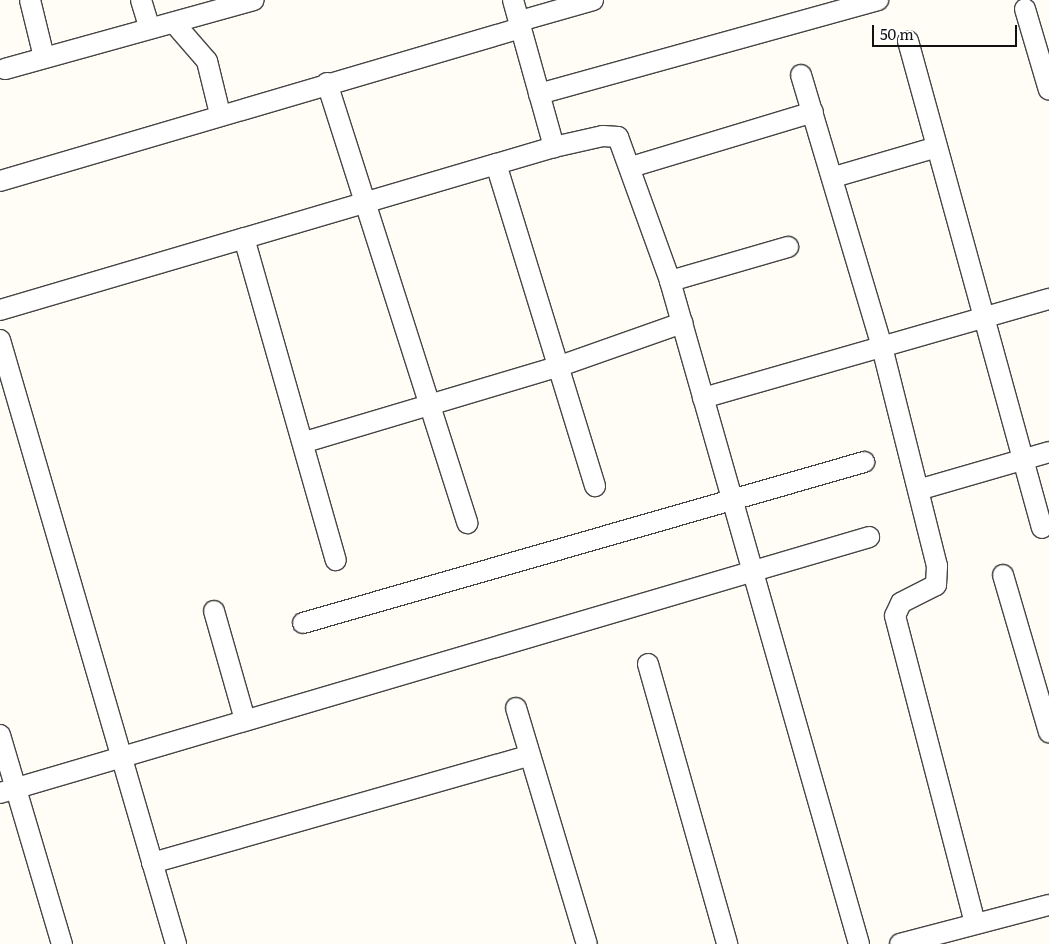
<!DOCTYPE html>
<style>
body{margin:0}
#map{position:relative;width:1049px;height:944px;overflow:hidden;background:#fffdf5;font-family:Literata,serif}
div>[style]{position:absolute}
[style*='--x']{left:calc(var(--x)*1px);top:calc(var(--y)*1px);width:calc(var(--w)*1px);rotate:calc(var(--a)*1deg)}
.roads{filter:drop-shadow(1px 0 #444) drop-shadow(-1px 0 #444) drop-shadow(0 1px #444) drop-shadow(0 -1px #444)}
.street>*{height:20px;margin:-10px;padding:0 10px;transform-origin:10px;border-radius:10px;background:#fff}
span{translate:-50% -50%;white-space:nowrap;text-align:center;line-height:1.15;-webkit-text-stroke:5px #fff;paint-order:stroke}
.scale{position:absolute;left:872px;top:25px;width:145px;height:22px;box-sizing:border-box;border:2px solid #111;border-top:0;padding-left:6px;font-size:15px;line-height:18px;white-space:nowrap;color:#111;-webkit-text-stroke:4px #fff;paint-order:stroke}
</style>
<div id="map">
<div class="roads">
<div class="street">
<div style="--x:30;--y:0;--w:59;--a:76.2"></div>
<div style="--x:141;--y:0;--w:28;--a:73"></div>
<div style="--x:513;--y:0;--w:153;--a:74.4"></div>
<div style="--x:1025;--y:9;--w:84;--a:73.5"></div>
<div style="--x:520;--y:21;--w:76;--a:-16"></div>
<div style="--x:174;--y:23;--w:50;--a:49"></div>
<div style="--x:207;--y:61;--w:55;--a:76.2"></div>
<div style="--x:908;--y:41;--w:505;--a:74.62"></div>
<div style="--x:5;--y:69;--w:258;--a:-15.5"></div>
<div style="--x:801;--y:75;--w:284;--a:73.4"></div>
<div style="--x:882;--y:347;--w:226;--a:75.9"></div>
<div style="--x:937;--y:566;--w:19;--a:93"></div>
<div style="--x:936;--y:585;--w:39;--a:153"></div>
<div style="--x:901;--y:603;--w:14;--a:115"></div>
<div style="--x:895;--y:616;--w:317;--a:75.4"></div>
<div style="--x:327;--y:83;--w:462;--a:72.3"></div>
<div style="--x:539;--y:94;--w:352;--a:-15.5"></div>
<div style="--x:496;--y:164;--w:337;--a:72.9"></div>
<div style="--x:631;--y:167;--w:190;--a:-16.8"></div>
<div style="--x:834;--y:177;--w:107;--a:-16.2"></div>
<div style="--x:0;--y:181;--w:543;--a:-16.37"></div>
<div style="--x:244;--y:238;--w:335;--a:74.1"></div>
<div style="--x:670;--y:281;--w:123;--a:-16.1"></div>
<div style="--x:0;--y:310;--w:577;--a:-16.4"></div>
<div style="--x:554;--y:147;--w:50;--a:-12.7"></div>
<div style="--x:603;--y:136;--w:15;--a:4"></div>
<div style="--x:618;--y:137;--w:153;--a:70.1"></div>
<div style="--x:670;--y:281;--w:689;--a:74.09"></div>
<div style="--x:0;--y:340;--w:629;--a:73.75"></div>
<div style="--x:703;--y:398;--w:360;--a:-16"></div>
<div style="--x:305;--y:442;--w:263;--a:-16.6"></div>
<div style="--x:557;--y:367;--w:133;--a:-19.4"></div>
<div style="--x:921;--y:489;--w:133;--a:-16.1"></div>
<div style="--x:1003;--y:575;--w:164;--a:73.7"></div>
<div style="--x:214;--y:611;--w:113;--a:74.1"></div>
<div style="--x:303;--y:623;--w:584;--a:-16.01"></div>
<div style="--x:648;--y:664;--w:291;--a:74.2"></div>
<div style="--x:516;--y:708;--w:246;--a:73.3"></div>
<div style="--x:0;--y:735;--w:218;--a:73.5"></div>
<div style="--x:0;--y:793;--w:906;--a:-16.41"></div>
<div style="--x:152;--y:863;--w:391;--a:-15.9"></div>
<div style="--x:900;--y:944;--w:154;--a:-14.7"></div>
</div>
</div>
<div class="scale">50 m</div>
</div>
